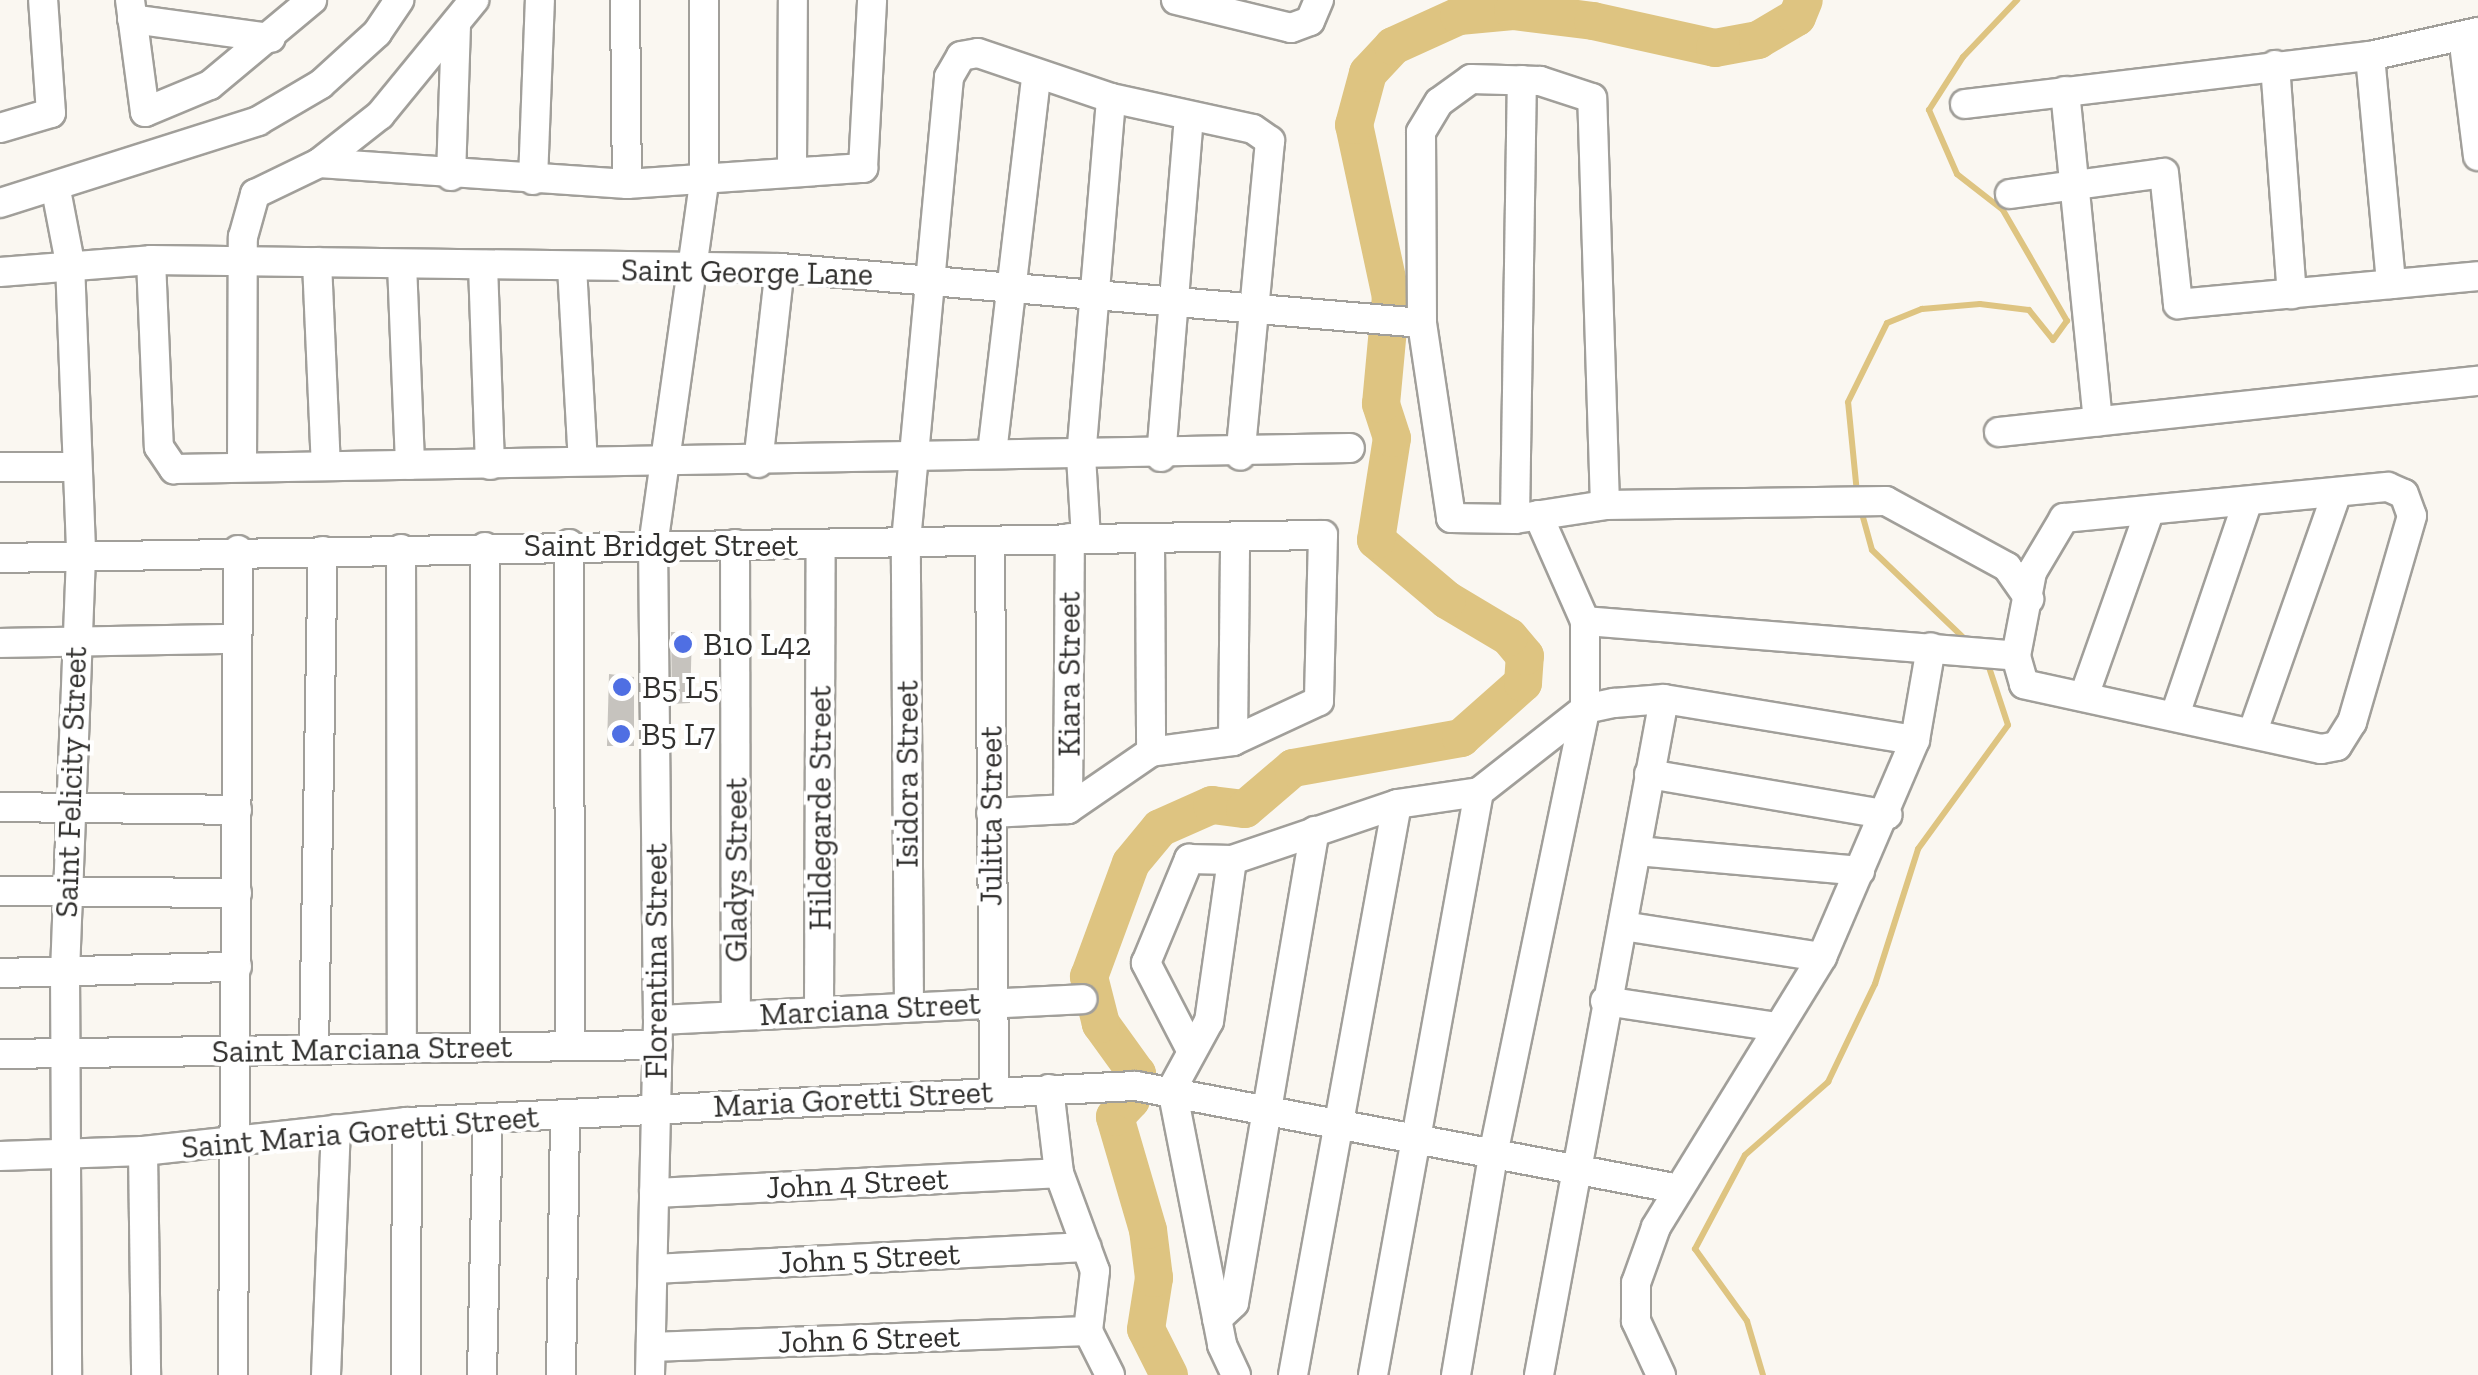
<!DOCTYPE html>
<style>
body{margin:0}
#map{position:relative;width:2478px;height:1375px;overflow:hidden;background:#faf7f1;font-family:"Zilla Slab",serif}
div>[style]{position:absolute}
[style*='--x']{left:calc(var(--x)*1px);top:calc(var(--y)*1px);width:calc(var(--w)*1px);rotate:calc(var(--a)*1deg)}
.stream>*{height:6px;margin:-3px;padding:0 3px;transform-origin:3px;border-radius:3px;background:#dec481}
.river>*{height:38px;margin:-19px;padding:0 19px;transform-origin:19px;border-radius:19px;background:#dec481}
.building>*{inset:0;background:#c6c3be}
.roads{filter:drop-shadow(2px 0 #a19f9a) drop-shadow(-2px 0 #a19f9a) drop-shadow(0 2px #a19f9a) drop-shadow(0 -2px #a19f9a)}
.minor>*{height:28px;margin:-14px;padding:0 14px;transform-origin:14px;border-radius:14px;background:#fff}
.dots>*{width:28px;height:28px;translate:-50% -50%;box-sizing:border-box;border:5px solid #fff;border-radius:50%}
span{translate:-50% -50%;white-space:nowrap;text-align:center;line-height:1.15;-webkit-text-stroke:8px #fff;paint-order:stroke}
.street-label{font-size:32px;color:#32312f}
.poi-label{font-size:32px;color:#32312f}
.left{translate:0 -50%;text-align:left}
</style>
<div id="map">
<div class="stream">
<div style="--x:1857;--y:493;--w:91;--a:-95.6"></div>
<div style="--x:1848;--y:402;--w:88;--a:-63.7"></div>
<div style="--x:1887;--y:323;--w:38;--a:-22"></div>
<div style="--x:1922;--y:309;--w:58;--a:-4.9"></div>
<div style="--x:1980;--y:304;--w:49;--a:7"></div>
<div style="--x:2029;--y:310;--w:38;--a:51"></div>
<div style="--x:2053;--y:340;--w:24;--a:-54"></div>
<div style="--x:2067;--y:321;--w:128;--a:-120"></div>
<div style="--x:2003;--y:210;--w:58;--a:-142"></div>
<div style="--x:1957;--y:174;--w:70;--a:-113.6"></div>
<div style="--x:1929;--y:110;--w:63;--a:-57.3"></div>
<div style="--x:1963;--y:57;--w:79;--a:-46.5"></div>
<div style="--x:1861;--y:510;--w:41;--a:74.6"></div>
<div style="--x:1872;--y:550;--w:136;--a:43.8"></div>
<div style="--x:1763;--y:1375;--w:56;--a:-106.5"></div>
<div style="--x:1747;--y:1321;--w:89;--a:-125.8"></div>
<div style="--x:1695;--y:1249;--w:106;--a:-62"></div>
<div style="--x:1745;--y:1155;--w:111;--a:-41.3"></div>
<div style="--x:1828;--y:1082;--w:109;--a:-64.4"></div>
<div style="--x:1875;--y:984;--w:142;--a:-72.3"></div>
<div style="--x:1918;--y:849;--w:153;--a:-54"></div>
<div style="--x:2008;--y:725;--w:64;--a:-108.2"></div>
</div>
<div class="river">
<div style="--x:1169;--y:1375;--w:51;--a:-116.6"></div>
<div style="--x:1146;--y:1329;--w:52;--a:-81.1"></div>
<div style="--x:1154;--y:1278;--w:48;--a:-97.1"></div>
<div style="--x:1148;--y:1230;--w:118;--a:-106.3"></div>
<div style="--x:1115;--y:1117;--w:23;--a:-47"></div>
<div style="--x:1131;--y:1100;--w:27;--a:-77"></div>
<div style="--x:1137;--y:1074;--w:62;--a:-125.8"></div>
<div style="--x:1101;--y:1024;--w:49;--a:-104.3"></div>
<div style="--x:1089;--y:977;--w:121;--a:-69.8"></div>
<div style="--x:1131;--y:863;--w:45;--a:-50.4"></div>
<div style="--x:1160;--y:828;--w:57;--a:-23.9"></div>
<div style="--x:1212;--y:805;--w:33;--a:7"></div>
<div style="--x:1245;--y:809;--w:63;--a:-40.5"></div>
<div style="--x:1293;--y:768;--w:171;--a:-10.1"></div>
<div style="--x:1461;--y:738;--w:83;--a:-41.6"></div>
<div style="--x:1523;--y:683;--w:27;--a:-86"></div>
<div style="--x:1525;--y:656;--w:25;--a:-130"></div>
<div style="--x:1509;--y:637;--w:72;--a:-149.2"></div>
<div style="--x:1447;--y:600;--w:93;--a:-139.8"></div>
<div style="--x:1376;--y:540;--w:103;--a:-81.1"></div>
<div style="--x:1392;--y:438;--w:36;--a:-108"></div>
<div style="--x:1381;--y:404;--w:107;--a:-84.7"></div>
<div style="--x:1391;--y:297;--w:176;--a:-102.1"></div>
<div style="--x:1354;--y:125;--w:54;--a:-74.9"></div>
<div style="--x:1368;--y:73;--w:37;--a:-47"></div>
<div style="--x:1393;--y:46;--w:72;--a:-24.4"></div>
<div style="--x:1459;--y:16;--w:54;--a:-5.3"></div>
<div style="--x:1513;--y:11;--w:81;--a:7.1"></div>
<div style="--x:1593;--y:21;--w:125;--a:12.5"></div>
<div style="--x:1715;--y:48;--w:44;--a:-10.5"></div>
<div style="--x:1758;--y:40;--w:45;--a:-30.5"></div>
<div style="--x:1797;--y:17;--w:18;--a:-68"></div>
</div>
<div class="building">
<div style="clip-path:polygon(671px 632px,692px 632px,690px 703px,672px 704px)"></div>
<div style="clip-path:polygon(609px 674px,634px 677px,634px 746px,607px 746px)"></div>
</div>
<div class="roads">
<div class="minor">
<div style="--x:130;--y:0;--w:113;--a:82.4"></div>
<div style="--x:145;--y:112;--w:70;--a:-22.6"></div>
<div style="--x:210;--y:85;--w:133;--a:-39.8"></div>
<div style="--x:625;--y:0;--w:184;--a:89.4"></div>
<div style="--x:1176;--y:0;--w:118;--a:13.7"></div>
<div style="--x:1291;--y:28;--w:20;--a:-20"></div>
<div style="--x:1310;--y:21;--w:23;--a:-67"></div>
<div style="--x:132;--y:19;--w:140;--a:7.8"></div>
<div style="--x:2463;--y:36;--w:121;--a:82.9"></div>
<div style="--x:2370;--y:56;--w:229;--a:84.7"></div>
<div style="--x:2275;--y:65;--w:230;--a:85.8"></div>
<div style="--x:2065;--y:91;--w:332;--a:84.3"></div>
<div style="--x:1965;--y:104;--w:408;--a:-6.8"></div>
<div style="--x:2370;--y:56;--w:111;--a:-12.5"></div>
<div style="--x:0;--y:128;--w:53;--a:-16.4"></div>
<div style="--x:51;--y:113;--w:113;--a:-94"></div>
<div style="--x:319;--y:163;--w:309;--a:3.9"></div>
<div style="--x:627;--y:184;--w:237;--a:-3.9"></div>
<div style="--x:863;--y:168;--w:168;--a:-86.9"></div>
<div style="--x:792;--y:168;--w:168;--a:-89.7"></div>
<div style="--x:451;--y:176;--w:152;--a:-88.1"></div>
<div style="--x:533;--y:180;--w:180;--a:-87.8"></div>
<div style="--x:56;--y:190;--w:74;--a:79.1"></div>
<div style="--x:70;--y:263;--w:293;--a:87.8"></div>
<div style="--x:81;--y:556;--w:414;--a:92.2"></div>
<div style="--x:65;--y:970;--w:405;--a:89.7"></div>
<div style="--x:2010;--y:194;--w:155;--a:-7.8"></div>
<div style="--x:2164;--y:173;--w:132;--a:83.9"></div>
<div style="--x:2178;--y:304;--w:301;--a:-5.3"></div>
<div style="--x:0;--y:203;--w:271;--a:-17.6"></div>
<div style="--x:258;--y:121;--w:73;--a:-30.4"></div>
<div style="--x:321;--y:84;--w:76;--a:-42.3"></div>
<div style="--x:377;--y:33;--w:40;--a:-56"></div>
<div style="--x:151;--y:260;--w:187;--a:87.6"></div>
<div style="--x:159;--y:447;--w:27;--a:56"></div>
<div style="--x:174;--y:469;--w:1176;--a:-1.02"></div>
<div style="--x:317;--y:262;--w:203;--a:87.5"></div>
<div style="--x:402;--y:264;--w:201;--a:87.7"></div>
<div style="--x:483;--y:265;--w:200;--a:88"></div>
<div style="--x:572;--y:267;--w:194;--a:86.8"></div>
<div style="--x:0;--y:272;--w:151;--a:-4.5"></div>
<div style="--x:151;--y:260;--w:629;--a:0.73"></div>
<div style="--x:780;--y:268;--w:644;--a:4.9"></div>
<div style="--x:1999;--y:432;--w:482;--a:-6.1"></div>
<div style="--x:992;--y:453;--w:380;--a:-83.3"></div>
<div style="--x:1161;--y:457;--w:341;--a:-85.3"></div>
<div style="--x:758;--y:463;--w:196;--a:-83.6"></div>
<div style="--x:0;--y:467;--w:77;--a:0"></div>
<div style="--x:242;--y:467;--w:230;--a:-89.8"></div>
<div style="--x:243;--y:237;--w:45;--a:-74.4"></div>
<div style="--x:255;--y:194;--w:71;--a:-25.8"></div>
<div style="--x:319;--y:163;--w:78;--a:-38.2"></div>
<div style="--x:380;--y:115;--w:149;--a:-50.7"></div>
<div style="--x:2388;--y:487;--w:17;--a:24"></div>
<div style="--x:2404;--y:494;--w:23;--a:70"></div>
<div style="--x:2412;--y:516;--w:215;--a:106.2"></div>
<div style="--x:2352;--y:722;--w:28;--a:122"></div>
<div style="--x:2337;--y:746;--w:16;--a:169"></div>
<div style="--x:2321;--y:749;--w:304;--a:-167.7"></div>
<div style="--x:2024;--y:684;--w:29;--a:-106"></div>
<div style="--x:2016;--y:656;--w:86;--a:-79.2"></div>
<div style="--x:2032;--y:572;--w:63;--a:-59.3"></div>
<div style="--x:2064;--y:518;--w:325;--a:-5.5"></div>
<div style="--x:1605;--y:505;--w:407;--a:-91.8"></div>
<div style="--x:1592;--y:98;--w:55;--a:-161.9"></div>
<div style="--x:1540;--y:81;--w:69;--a:-178.3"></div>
<div style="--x:1471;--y:79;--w:39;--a:144"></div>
<div style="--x:1439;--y:102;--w:35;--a:121"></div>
<div style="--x:1421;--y:132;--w:191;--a:89.7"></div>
<div style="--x:1422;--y:323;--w:197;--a:81.5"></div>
<div style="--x:1451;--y:518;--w:64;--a:0.9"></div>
<div style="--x:1515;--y:519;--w:91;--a:-8.8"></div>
<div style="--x:1605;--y:505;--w:281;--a:-0.8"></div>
<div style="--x:1886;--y:501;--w:138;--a:28.6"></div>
<div style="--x:2007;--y:567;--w:39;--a:55"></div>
<div style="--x:1515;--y:519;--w:439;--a:-89.1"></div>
<div style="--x:1086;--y:538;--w:81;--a:-93.5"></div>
<div style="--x:1081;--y:457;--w:360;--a:-85.2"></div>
<div style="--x:1150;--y:539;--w:213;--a:89.7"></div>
<div style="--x:990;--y:541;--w:550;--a:89.58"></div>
<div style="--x:569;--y:544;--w:502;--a:89.89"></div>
<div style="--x:735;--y:544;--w:472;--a:89.9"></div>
<div style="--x:401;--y:549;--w:499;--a:89.9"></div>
<div style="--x:0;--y:558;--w:1323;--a:-1"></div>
<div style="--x:1323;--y:535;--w:166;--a:91.4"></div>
<div style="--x:1319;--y:701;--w:95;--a:155.1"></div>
<div style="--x:1233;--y:741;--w:83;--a:172.4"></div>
<div style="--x:1151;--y:752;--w:101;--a:145.5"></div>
<div style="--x:1068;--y:809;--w:77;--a:177"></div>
<div style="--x:1585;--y:621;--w:432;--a:4.6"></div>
<div style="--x:0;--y:643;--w:237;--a:-1"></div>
<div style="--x:2084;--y:696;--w:197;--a:-70.5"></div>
<div style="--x:2175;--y:715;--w:226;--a:-71.2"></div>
<div style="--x:2253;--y:731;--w:253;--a:-70.6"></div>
<div style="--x:1233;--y:741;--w:203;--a:-89.4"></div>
<div style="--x:1649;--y:774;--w:242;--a:9.7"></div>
<div style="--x:0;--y:807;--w:237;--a:0.7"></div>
<div style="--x:1068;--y:809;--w:271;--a:-89.6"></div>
<div style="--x:1637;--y:851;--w:224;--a:5.1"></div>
<div style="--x:1232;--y:860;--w:163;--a:98.1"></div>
<div style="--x:1209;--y:1021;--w:77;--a:118.6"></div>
<div style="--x:1172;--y:1089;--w:261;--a:78.9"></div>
<div style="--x:1222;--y:1345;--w:33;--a:65"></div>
<div style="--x:0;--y:891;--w:237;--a:0.5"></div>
<div style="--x:1623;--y:926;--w:201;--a:8.9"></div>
<div style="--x:0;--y:973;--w:237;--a:-1.5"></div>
<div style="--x:1605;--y:1001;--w:174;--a:8.6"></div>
<div style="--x:909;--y:1007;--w:466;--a:-90.4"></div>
<div style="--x:906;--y:541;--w:466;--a:-84.7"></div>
<div style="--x:949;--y:77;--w:24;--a:-60"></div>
<div style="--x:961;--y:56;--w:17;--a:-10"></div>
<div style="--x:978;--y:53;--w:140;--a:18.7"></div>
<div style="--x:1111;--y:98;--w:145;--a:12.3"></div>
<div style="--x:1253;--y:129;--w:21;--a:35"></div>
<div style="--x:1270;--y:141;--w:316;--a:95.4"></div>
<div style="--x:819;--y:1012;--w:468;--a:-89.8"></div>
<div style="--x:658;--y:1020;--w:425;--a:-2.8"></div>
<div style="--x:485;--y:1047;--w:500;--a:-90"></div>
<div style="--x:1190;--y:1048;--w:96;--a:-117.4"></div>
<div style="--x:1146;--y:963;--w:113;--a:-67.5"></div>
<div style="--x:1189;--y:859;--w:43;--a:1.3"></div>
<div style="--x:1232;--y:860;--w:174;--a:-18.7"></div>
<div style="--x:1397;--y:804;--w:83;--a:-8.3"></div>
<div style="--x:1479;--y:792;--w:135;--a:-38.1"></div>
<div style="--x:1585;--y:709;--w:30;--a:-12"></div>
<div style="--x:1614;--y:703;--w:50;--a:-4.6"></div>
<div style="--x:1664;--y:699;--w:254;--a:9.3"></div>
<div style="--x:314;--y:1049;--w:498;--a:-89"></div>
<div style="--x:0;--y:1054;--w:658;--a:-0.78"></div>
<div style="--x:1049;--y:1089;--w:85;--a:83.2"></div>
<div style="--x:1059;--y:1173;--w:104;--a:69.8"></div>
<div style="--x:1095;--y:1271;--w:60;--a:96.7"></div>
<div style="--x:1088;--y:1331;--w:49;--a:63.4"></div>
<div style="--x:143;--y:1151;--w:224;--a:89.2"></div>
<div style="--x:0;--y:1156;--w:143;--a:-2"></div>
<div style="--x:143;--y:1151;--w:266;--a:-6.3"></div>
<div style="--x:407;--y:1122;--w:730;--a:-2.83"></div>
<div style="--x:1136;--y:1086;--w:548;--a:10.74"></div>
<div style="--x:654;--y:1193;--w:405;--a:-2.8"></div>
<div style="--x:653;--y:1269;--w:434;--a:-2.9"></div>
<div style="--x:1217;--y:1319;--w:23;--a:-43"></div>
<div style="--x:1234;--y:1303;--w:479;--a:-80.3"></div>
<div style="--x:651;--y:1347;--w:437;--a:-2.1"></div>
<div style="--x:233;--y:1375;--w:825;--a:-89.65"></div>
<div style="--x:326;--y:1375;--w:246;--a:-87.7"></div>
<div style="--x:406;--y:1375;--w:253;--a:-89.8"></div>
<div style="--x:482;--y:1375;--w:257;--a:-88.7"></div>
<div style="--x:561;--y:1375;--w:261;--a:-89.1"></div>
<div style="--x:650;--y:1375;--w:355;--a:-88.7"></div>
<div style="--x:658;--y:1020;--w:474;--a:-90.6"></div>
<div style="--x:653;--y:546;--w:369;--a:-82"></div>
<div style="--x:704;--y:181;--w:181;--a:-90"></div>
<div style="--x:1293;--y:1375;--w:580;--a:-79.68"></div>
<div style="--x:1373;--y:1375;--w:593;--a:-79.7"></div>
<div style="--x:1456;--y:1375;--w:228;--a:-80.4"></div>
<div style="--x:1494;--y:1150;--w:450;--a:-78.3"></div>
<div style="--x:1585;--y:709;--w:88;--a:-90"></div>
<div style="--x:1585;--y:621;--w:116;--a:-113.9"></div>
<div style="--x:1539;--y:1375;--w:687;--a:-79.52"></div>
<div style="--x:1661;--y:1375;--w:60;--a:-114.8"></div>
<div style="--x:1636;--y:1321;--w:38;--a:-90"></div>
<div style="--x:1636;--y:1283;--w:59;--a:-70.3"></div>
<div style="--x:1656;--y:1227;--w:317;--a:-58.4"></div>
<div style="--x:1822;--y:957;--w:236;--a:-66.8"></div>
<div style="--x:1915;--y:740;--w:94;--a:-80.2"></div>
</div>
</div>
<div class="dots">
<div style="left:683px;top:644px;background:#4f6fe3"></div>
<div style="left:622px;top:687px;background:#4f6fe3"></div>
<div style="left:621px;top:734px;background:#4f6fe3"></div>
</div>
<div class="street-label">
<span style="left:747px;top:272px;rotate:1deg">Saint George Lane</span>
<span style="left:661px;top:545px">Saint Bridget Street</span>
<span style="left:1069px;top:674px;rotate:-90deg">Kiara Street</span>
<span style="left:907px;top:774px;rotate:-90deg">Isidora Street</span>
<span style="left:71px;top:782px;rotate:-88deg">Saint Felicity Street</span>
<span style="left:820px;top:808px;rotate:-90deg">Hildegarde Street</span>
<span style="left:991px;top:816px;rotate:-90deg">Julitta Street</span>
<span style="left:736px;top:870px;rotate:-90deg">Gladys Street</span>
<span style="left:656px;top:961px;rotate:-90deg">Florentina Street</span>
<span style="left:870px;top:1009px;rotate:-3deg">Marciana Street</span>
<span style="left:362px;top:1049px;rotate:-1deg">Saint Marciana Street</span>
<span style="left:853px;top:1099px;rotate:-3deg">Maria Goretti Street</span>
<span style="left:360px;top:1132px;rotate:-5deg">Saint Maria Goretti Street</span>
<span style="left:857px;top:1183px;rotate:-3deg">John 4 Street</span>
<span style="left:869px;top:1258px;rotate:-3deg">John 5 Street</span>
<span style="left:869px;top:1339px;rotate:-2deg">John 6 Street</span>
</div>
<div class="poi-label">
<span class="left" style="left:703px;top:644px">B10 L42</span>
<span class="left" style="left:642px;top:687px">B5 L5</span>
<span class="left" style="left:641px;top:734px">B5 L7</span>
</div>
</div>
